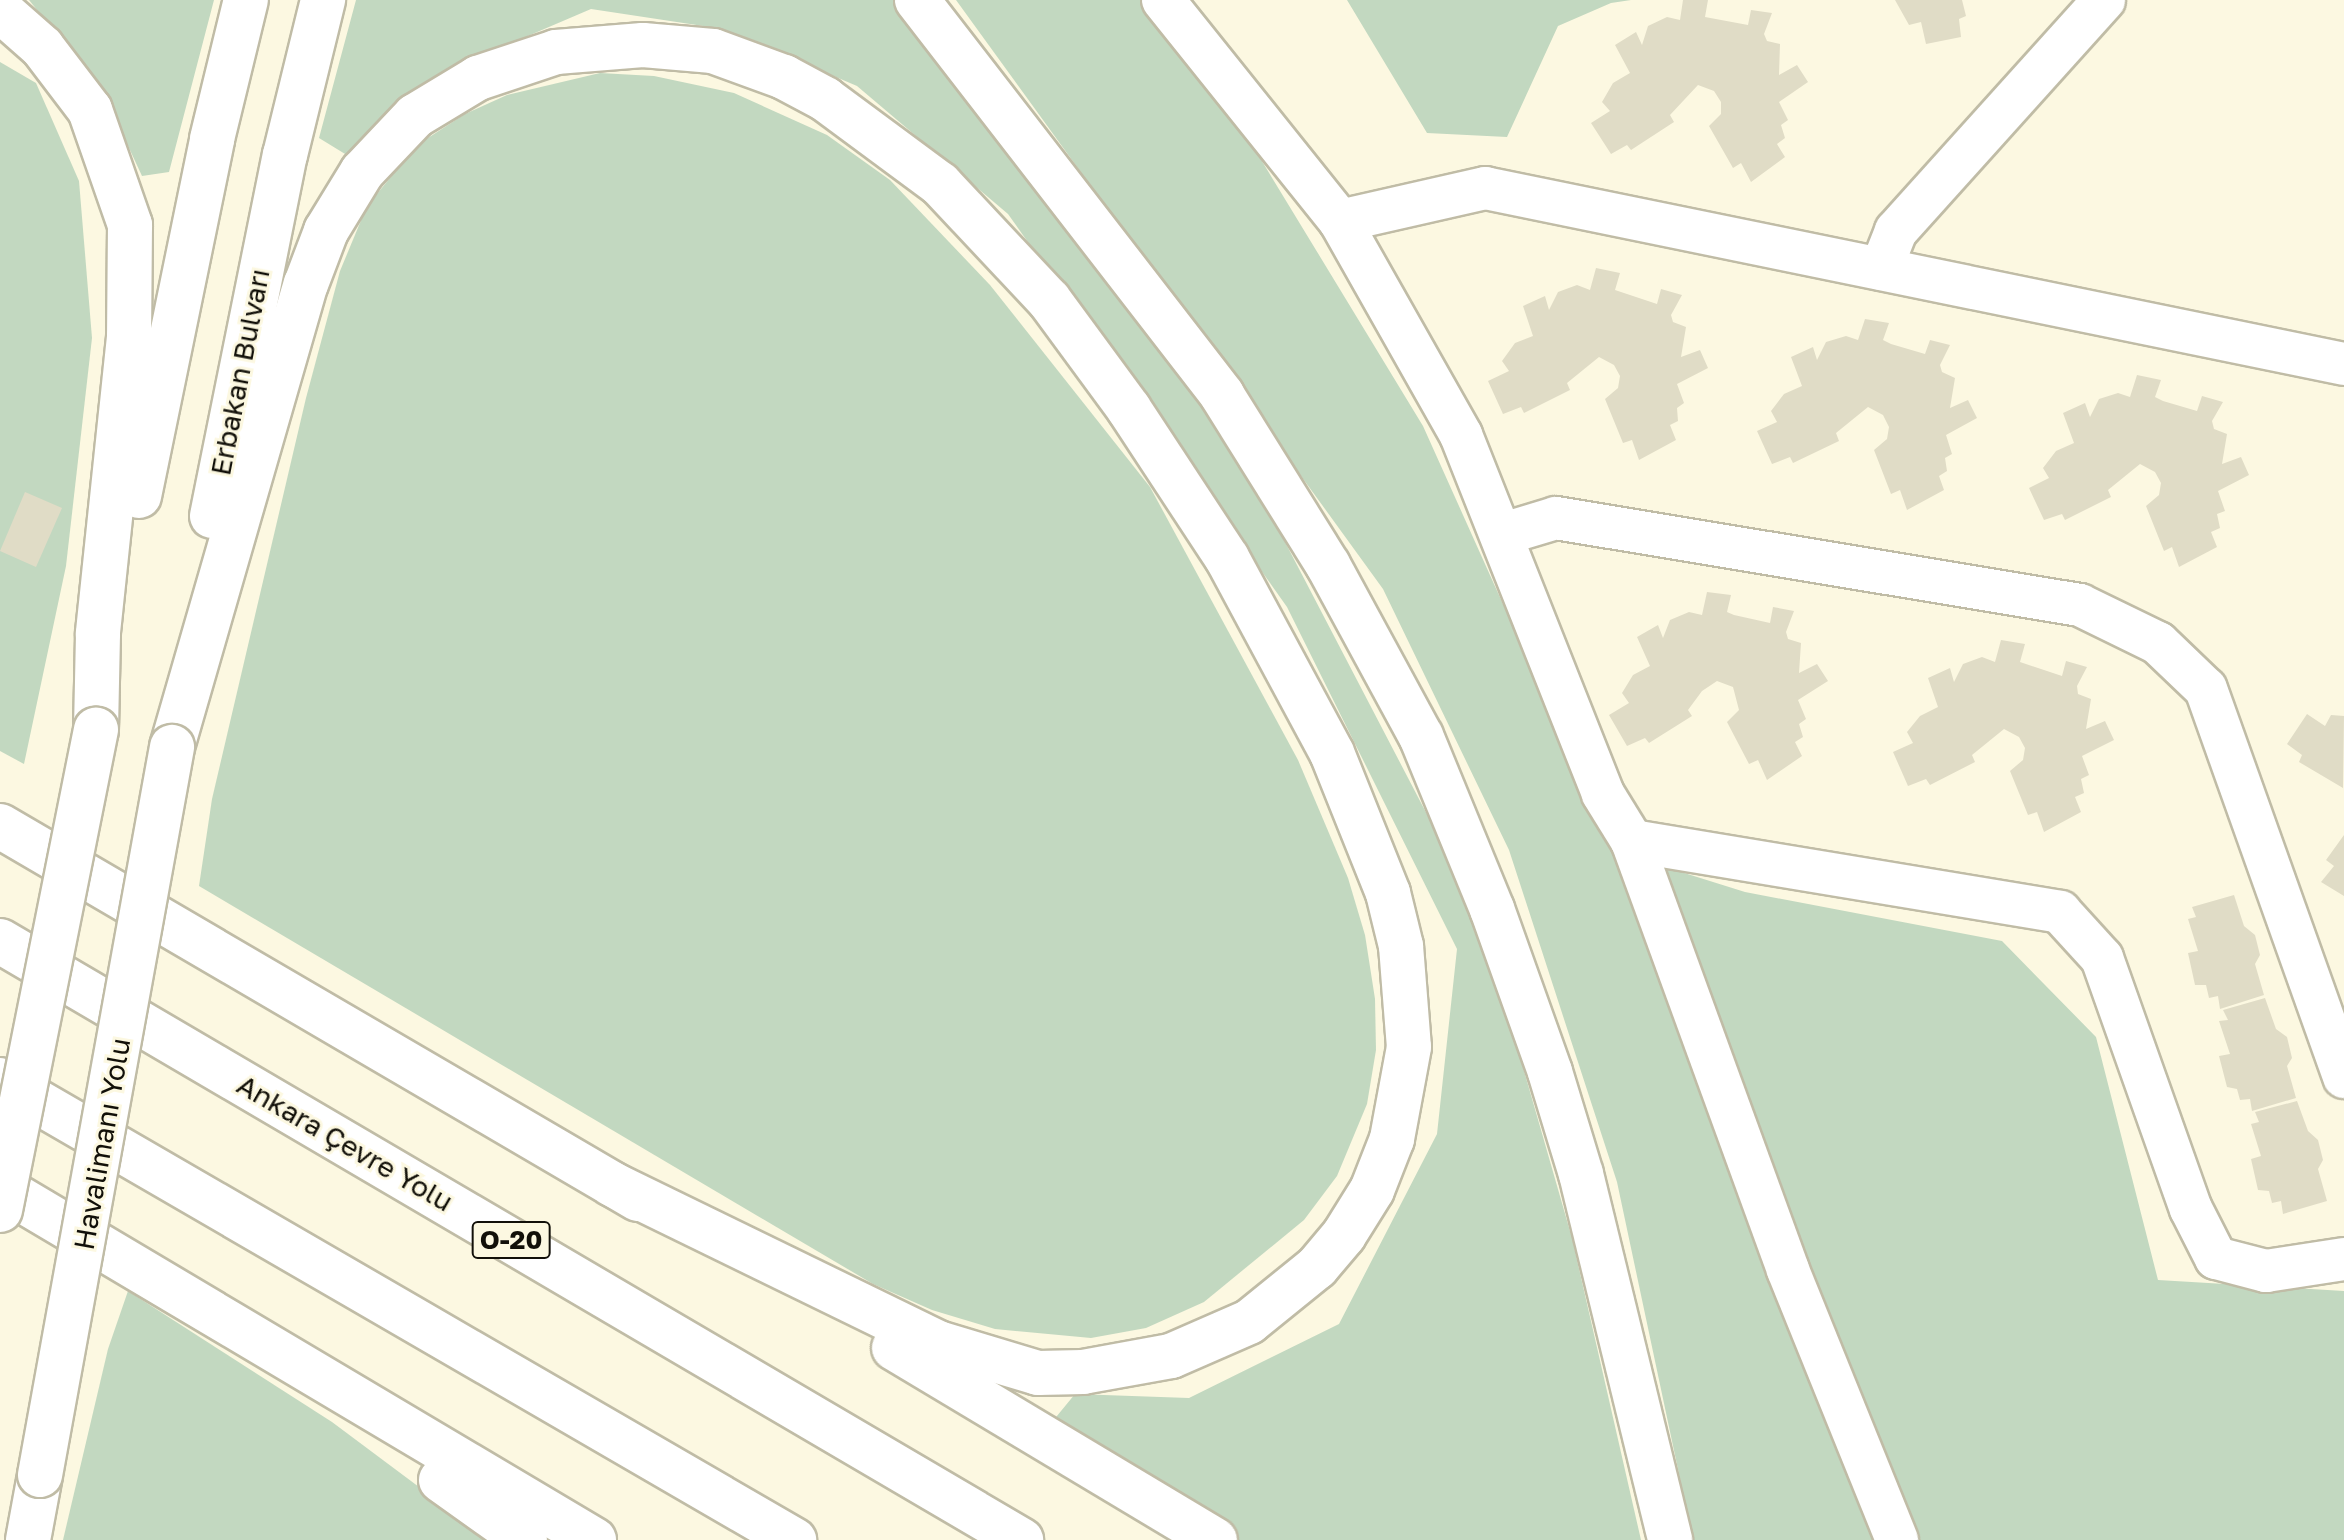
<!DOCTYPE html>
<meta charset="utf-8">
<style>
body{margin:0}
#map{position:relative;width:2344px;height:1540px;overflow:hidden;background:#fcf8e1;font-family:"Golos Text",sans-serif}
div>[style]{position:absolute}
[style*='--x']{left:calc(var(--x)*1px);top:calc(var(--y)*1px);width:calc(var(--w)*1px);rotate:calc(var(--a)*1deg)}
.green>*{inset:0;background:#c2d8c0}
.building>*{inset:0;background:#e0dcc6}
.roads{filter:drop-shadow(2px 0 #c0bca6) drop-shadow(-2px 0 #c0bca6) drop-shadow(0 2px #c0bca6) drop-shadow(0 -2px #c0bca6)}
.minor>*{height:42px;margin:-21px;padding:0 21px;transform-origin:21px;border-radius:21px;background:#fff}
.highway>*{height:44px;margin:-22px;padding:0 22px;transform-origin:22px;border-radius:22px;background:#fff}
.bridges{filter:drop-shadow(2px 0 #c0bca6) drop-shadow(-2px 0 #c0bca6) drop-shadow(0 2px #c0bca6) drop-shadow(0 -2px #c0bca6)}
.highway-bridge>*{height:44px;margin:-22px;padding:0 22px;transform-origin:22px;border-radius:22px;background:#fff}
span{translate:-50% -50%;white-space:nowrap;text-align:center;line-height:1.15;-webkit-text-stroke:6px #fcf8e1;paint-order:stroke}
.shield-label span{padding:2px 6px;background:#fcf8e1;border:2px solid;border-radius:6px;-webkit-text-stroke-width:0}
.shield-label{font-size:26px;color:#121009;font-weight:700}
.street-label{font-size:28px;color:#121009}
</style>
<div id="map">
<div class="green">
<div style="clip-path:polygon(29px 0,214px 0,169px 172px,142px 176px,103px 92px)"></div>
<div style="clip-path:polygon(356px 0,908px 0,1238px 452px,1479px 914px,1572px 1238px,1641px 1540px,1231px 1540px,1052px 1422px,1075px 1394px,1189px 1398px,1339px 1324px,1437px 1134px,1457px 949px,1287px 607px,1008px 214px,857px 86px,723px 29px,591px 9px,453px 68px,350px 157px,319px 138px)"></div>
<div style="clip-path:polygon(956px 0,1142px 0,1257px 153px,1423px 426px,1614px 851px,1745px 892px,2002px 941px,2096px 1037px,2158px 1280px,2344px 1291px,2344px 1540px,1693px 1540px,1617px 1182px,1509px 850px,1383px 589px)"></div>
<div style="clip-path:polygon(1347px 0,1631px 0,1611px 3px,1558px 26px,1507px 137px,1427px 133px)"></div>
<div style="clip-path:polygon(0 62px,36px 83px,79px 181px,92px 338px,66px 566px,24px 764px,0 751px)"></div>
<div style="clip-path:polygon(600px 73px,654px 76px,734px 93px,827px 135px,890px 180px,990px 285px,1150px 487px,1298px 760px,1348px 878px,1365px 935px,1375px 999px,1376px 1050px,1367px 1104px,1337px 1176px,1304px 1220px,1204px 1302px,1146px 1328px,1091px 1338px,995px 1329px,932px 1310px,873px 1284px,199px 886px,212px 799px,306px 398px,340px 271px,367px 206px,417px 145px,465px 114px,507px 95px)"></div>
<div style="clip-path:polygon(128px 1291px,332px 1422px,490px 1540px,63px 1540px,108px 1349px)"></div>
</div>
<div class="building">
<div style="clip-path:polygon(1683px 0,1708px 0,1705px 17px,1748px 25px,1751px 10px,1772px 13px,1764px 34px,1767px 41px,1780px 44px,1779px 75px,1797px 65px,1808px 82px,1779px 102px,1788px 120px,1781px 125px,1785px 138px,1777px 144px,1785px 157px,1751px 182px,1741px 163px,1733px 168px,1709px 126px,1721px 114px,1721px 102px,1714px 91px,1698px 85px,1670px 115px,1674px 122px,1631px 150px,1627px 145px,1611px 154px,1591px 123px,1610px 111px,1602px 102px,1613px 83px,1630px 73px,1615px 45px,1636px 32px,1642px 45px,1648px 26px,1667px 17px,1680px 20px)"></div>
<div style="clip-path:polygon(1895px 0,1962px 0,1966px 16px,1959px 19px,1961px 37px,1926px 44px,1921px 22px,1909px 25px)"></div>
<div style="clip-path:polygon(1596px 268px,1620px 273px,1615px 290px,1657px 304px,1661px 289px,1682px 295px,1671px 315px,1673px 322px,1686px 327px,1681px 357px,1700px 350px,1708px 368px,1677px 384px,1684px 403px,1677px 408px,1678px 421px,1670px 425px,1676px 440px,1639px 460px,1632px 440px,1623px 443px,1605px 399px,1618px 388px,1620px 376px,1614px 365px,1599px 357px,1567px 383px,1570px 390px,1524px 413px,1521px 407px,1503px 414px,1488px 381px,1509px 371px,1502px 361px,1515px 343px,1533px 336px,1523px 306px,1545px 296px,1549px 310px,1558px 292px,1577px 285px,1590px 290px)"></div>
<div style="clip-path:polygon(1865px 319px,1889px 323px,1883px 340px,1891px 344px,1925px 354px,1930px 340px,1950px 345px,1940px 365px,1942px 372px,1955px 378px,1950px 408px,1968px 400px,1977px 418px,1946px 435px,1952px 454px,1945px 458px,1947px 471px,1939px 476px,1944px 490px,1907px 510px,1900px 490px,1891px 494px,1874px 450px,1887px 439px,1889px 427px,1883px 415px,1868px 407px,1836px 433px,1839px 441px,1793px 463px,1790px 457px,1772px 464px,1757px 431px,1777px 422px,1771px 411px,1784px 394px,1802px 386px,1791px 357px,1813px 347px,1817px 360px,1826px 342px,1846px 336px,1858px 340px)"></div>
<div style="clip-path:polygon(2137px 375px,2161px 380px,2155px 397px,2163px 401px,2197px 411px,2202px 396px,2223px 402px,2212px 421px,2214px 429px,2227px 434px,2222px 464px,2241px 457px,2249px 475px,2218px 491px,2225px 511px,2217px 514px,2220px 528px,2211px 532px,2217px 547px,2179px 567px,2172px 547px,2164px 551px,2146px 506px,2159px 495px,2161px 483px,2155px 472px,2140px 464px,2108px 490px,2111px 497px,2065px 520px,2062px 514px,2044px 520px,2029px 488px,2049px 478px,2043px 468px,2056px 451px,2074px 443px,2063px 413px,2085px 403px,2090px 417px,2099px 399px,2118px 393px,2130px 397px)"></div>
<div style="clip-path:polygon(25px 492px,62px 508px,36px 567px,0 551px)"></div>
<div style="clip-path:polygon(1707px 592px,1731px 595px,1727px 612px,1734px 615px,1770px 623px,1773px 607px,1794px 611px,1786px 632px,1788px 639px,1801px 643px,1799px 673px,1817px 664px,1828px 681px,1798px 700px,1806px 719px,1799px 724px,1803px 737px,1795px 742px,1802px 756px,1767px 780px,1758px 760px,1749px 764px,1727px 722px,1739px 710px,1733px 687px,1717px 681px,1702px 691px,1688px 710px,1692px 716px,1649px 743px,1645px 738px,1627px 746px,1609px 715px,1629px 703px,1622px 693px,1633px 675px,1650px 666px,1637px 637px,1658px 625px,1663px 638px,1670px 620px,1689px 612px,1702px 615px)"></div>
<div style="clip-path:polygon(2001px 640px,2025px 644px,2020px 662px,2062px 676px,2066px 661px,2087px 667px,2077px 686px,2078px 694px,2091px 699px,2086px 729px,2105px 721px,2114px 740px,2082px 756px,2089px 775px,2081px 779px,2084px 793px,2075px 797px,2081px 812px,2044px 832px,2037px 812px,2028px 815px,2010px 771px,2023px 760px,2025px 748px,2019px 737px,2004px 729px,1972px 755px,1975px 762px,1930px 785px,1926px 779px,1908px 786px,1893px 752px,1913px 743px,1907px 732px,1920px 716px,1938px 707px,1928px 678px,1950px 668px,1954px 682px,1963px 664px,1982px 657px,1995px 662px)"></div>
<div style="clip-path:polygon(2307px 714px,2325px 726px,2331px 715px,2344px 716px,2343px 788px,2299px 762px,2302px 755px,2287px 744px)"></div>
<div style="clip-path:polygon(2344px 835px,2344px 896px,2321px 882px,2334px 866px,2326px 860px)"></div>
<div style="clip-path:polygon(2234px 895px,2244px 926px,2255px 935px,2260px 955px,2255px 964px,2264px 995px,2220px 1009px,2218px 996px,2209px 998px,2206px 985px,2195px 985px,2188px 953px,2198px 951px,2188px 919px,2196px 917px,2192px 907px)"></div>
<div style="clip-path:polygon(2265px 998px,2276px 1029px,2287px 1037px,2292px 1058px,2287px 1066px,2296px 1098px,2252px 1111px,2250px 1099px,2240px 1100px,2237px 1089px,2227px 1087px,2219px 1056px,2230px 1054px,2219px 1021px,2228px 1020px,2223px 1010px)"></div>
<div style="clip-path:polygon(2297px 1101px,2308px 1131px,2318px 1140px,2323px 1160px,2318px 1169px,2327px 1201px,2283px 1214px,2281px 1201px,2272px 1203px,2269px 1191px,2258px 1190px,2251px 1159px,2261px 1156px,2251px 1124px,2259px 1122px,2255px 1112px)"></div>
</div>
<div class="roads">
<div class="minor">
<div style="--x:1163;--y:0;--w:283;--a:51.3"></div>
<div style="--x:1340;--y:221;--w:246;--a:60.5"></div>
<div style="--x:1461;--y:435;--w:386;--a:68.4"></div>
<div style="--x:1603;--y:794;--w:55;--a:58.3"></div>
<div style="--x:1632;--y:841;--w:456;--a:70"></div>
<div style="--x:1788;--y:1270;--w:291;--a:68"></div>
<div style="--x:1340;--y:221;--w:149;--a:-12.8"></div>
<div style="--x:1485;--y:188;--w:877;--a:11.58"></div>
<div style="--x:1881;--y:269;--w:41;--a:-68.5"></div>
<div style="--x:1896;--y:231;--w:311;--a:-48"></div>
<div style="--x:1503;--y:534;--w:55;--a:-16.8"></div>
<div style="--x:1556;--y:518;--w:531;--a:9.43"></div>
<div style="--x:2080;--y:605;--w:87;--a:26"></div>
<div style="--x:2158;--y:643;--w:66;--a:43.8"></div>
<div style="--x:2206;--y:689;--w:412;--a:70.4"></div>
<div style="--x:1632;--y:841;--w:434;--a:9.4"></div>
<div style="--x:2060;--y:912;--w:62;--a:47.6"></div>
<div style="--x:2102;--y:958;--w:266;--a:70.5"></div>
<div style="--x:2191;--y:1209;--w:55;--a:63"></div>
<div style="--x:2216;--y:1258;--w:52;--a:14.6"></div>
<div style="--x:2266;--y:1271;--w:79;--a:-8.7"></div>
</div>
<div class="highway">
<div style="--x:917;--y:0;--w:499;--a:52.3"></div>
<div style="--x:1222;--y:395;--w:200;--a:58.1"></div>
<div style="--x:1328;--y:565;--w:195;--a:61.5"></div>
<div style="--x:1421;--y:736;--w:187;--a:67.7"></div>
<div style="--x:1492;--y:909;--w:173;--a:70.4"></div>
<div style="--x:1550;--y:1072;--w:107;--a:73.1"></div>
<div style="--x:1581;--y:1174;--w:377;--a:76.3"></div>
<div style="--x:0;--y:10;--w:56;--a:41.4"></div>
<div style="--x:42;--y:47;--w:79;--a:52.7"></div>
<div style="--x:90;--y:110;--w:122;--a:70.8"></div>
<div style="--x:130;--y:225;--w:112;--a:90.5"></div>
<div style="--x:129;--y:337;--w:299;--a:96"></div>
<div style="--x:98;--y:634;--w:96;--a:91.2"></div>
<div style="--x:139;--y:496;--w:364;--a:-78.4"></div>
<div style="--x:212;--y:139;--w:143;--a:-76.3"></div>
<div style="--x:212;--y:516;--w:368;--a:-78.6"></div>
<div style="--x:285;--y:155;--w:160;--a:-76.2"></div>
<div style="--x:172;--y:747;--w:482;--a:-73.9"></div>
<div style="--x:306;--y:284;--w:57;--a:-69.3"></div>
<div style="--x:326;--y:231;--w:69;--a:-58.6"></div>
<div style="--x:362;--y:172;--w:77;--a:-46.6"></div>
<div style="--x:415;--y:116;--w:74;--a:-31.1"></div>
<div style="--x:478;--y:78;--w:82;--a:-18.4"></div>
<div style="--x:556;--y:52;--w:87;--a:-4.6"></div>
<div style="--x:643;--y:45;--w:70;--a:4.9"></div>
<div style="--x:713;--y:51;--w:76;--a:20.1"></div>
<div style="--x:784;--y:77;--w:47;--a:28.2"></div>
<div style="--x:825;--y:99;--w:143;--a:36.5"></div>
<div style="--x:940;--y:184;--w:159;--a:46.8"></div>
<div style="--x:1049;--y:300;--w:135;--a:53.7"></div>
<div style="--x:1129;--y:409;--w:178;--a:56.7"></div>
<div style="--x:1227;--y:558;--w:221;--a:61.7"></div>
<div style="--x:1332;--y:753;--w:151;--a:68.2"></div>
<div style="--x:1388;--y:893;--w:55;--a:76.2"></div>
<div style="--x:1401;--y:946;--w:101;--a:85.5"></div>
<div style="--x:1409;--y:1047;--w:94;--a:100.5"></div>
<div style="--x:1392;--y:1139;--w:55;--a:111.4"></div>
<div style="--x:1372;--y:1190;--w:53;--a:121.9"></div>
<div style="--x:1344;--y:1235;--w:42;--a:130.2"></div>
<div style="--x:1317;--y:1267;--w:87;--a:141"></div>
<div style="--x:1249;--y:1322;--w:85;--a:156.4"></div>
<div style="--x:1171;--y:1356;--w:89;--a:169.7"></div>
<div style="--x:1083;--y:1372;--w:45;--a:178.7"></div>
<div style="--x:1038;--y:1373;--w:104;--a:-163.3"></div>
<div style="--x:938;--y:1343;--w:363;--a:-154"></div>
<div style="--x:0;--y:826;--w:739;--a:30.31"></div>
<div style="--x:0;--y:941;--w:1184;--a:30.4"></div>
<div style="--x:0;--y:1080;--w:918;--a:30.09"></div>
<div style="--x:0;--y:1187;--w:691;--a:30.72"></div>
<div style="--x:894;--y:1348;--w:374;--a:30.9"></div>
<div style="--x:441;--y:1480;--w:103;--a:35.5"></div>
<div style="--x:28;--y:1540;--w:66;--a:-79.5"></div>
</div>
</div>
<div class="bridges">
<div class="highway-bridge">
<div style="--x:0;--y:1210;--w:490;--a:-78.7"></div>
<div style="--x:40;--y:1475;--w:740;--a:-79.72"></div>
</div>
</div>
<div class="shield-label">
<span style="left:511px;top:1240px">O-20</span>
</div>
<div class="street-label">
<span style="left:240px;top:372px;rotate:-79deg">Erbakan Bulvarı</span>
<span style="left:345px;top:1143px;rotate:30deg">Ankara Çevre Yolu</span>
<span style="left:102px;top:1144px;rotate:-80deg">Havalimanı Yolu</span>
</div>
</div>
